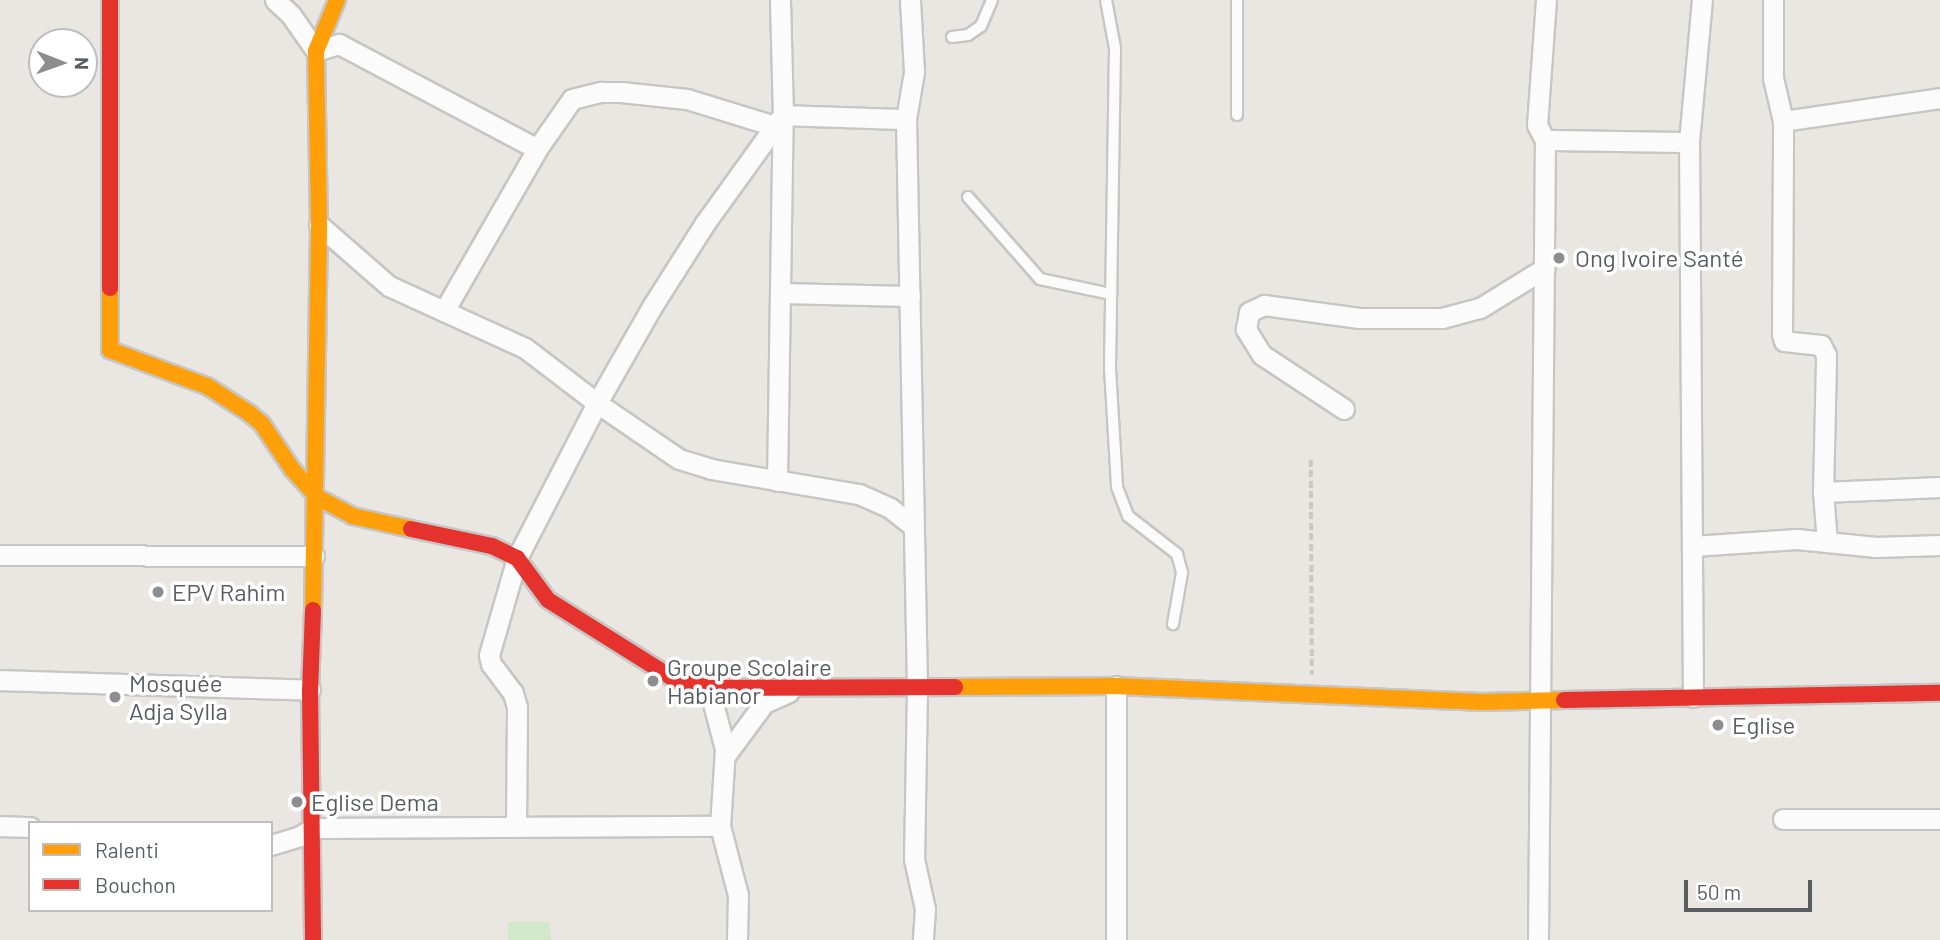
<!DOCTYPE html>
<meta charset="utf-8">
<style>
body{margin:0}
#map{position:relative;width:1940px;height:940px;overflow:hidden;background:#eae7e2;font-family:Barlow,sans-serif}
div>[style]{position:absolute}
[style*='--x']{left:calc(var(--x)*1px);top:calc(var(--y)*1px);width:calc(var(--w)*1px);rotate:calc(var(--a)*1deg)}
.green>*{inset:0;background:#d1e8ca}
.path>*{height:3.5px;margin-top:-1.75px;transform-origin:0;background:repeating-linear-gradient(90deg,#c4cac6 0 7px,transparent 0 10.5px)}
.roads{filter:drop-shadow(2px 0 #c6c6c5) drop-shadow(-2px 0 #c6c6c5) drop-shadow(0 2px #c6c6c5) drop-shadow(0 -2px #c6c6c5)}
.lane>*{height:10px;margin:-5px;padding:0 5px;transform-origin:5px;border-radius:5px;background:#fcfbfb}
.street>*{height:19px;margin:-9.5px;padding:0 9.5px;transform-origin:9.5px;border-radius:9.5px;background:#fcfbfb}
.slow>*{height:16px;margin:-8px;padding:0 8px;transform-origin:8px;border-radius:8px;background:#ff9f0a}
.jam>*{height:16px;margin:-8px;padding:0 8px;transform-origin:8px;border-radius:8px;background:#e5322d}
.dots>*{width:19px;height:19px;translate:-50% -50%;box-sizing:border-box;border:4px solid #fff;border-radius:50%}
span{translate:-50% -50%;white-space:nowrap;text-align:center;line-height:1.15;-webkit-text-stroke:7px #fff;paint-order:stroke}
.poi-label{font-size:24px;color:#585d61}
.left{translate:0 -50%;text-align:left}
.legend{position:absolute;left:28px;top:821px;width:245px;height:91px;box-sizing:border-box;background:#fff;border:2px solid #bcbec0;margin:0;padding:9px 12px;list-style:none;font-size:21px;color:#585d61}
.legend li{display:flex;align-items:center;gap:14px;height:35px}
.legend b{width:35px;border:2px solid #bcbec0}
.north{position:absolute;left:28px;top:28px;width:70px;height:70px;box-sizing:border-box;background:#fff;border:2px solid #bcbec0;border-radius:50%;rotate:91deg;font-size:19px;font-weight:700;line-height:28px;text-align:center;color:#585d61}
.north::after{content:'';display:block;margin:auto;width:24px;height:32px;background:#8b8d8e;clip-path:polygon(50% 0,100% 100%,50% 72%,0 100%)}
.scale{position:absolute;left:1684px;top:880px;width:128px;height:32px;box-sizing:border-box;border:4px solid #585d61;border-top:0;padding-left:9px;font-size:21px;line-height:24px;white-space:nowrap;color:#585d61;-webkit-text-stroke:5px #fff;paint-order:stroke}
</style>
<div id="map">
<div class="green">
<div style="clip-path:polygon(508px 922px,550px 922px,551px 940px,508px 940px)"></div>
</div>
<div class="path">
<div style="--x:1311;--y:460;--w:215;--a:89.7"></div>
</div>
<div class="roads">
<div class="lane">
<div style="--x:1106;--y:0;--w:49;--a:79.4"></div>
<div style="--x:1115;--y:48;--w:320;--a:90.9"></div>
<div style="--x:1110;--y:368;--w:119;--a:86.6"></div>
<div style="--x:1117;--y:487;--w:31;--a:69"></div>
<div style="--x:1128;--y:516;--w:62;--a:37.8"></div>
<div style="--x:1177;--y:554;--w:20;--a:75"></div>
<div style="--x:1182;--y:573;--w:52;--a:100"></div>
<div style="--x:952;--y:37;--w:16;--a:-7"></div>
<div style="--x:968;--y:35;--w:16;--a:-35"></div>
<div style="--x:981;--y:26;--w:28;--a:-67"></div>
<div style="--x:1237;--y:115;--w:115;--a:-90"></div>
<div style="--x:968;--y:197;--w:109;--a:48.7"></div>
<div style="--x:1040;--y:279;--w:73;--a:11.9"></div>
</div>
<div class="street">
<div style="--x:275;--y:0;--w:22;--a:43"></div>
<div style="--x:291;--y:15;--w:44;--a:55.2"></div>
<div style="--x:316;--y:51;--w:24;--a:-17"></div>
<div style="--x:339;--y:44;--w:224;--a:27.9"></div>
<div style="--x:910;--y:0;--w:72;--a:86.8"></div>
<div style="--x:914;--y:72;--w:48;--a:99.7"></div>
<div style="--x:906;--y:119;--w:570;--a:88.89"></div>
<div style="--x:917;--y:689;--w:170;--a:91"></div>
<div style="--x:914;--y:859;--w:51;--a:77.6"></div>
<div style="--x:925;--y:909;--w:31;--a:94"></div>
<div style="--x:1783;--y:121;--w:159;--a:-8.3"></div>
<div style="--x:1545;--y:140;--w:144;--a:0.8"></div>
<div style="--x:319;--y:225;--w:93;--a:41.1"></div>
<div style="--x:389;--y:286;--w:149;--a:24.5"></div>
<div style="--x:525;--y:348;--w:91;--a:37.4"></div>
<div style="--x:597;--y:403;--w:99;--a:34.3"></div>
<div style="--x:679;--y:459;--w:34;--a:17"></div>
<div style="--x:711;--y:469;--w:150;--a:9.6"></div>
<div style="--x:859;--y:494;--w:34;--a:24"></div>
<div style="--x:890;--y:508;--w:28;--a:38"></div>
<div style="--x:780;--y:293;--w:130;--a:1.3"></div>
<div style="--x:444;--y:311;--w:187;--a:-60.1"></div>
<div style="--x:537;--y:149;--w:61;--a:-55"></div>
<div style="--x:572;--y:99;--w:30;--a:-14"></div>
<div style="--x:601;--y:92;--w:20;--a:0"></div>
<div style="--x:621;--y:92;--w:66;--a:6.1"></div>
<div style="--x:687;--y:99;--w:92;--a:17.1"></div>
<div style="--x:1344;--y:409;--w:98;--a:-146.6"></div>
<div style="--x:1262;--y:355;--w:31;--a:-122"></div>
<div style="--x:1246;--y:329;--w:17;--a:-80"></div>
<div style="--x:1249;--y:312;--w:17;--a:-25"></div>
<div style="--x:1264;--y:305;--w:96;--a:7.8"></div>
<div style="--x:1359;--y:318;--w:83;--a:0"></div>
<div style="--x:1442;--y:318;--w:39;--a:-15"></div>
<div style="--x:1480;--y:308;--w:76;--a:-31.6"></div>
<div style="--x:777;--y:481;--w:366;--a:-89.1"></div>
<div style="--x:783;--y:115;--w:115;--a:-91.5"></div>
<div style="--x:1823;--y:492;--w:117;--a:-2.4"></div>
<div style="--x:1827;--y:542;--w:49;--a:5.8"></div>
<div style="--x:1876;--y:547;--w:64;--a:-1.8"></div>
<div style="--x:1693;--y:546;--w:104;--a:-3.9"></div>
<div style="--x:1797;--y:539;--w:30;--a:6"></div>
<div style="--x:1827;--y:542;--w:50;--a:-94.6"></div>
<div style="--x:1823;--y:492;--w:137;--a:-88.7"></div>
<div style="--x:1826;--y:355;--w:11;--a:-117"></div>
<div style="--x:1821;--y:345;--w:37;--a:-174"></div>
<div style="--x:1784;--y:341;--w:7;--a:-106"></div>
<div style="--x:1782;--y:334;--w:213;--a:-89.7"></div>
<div style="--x:1783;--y:121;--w:44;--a:-103.1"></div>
<div style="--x:1773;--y:78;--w:78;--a:-90"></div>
<div style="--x:0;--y:555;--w:314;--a:0.2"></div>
<div style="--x:0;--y:680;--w:310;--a:1.8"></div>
<div style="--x:709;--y:688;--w:63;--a:75.3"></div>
<div style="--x:725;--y:749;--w:77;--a:93.7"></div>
<div style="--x:720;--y:826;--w:71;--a:75.4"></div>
<div style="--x:738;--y:895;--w:45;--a:91.3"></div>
<div style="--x:1693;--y:697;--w:555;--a:-90.41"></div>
<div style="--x:1689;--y:142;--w:143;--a:-84.8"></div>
<div style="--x:725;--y:756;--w:66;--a:-53.7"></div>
<div style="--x:764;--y:703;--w:27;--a:-24"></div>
<div style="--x:1783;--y:819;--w:157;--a:0"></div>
<div style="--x:0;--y:826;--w:30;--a:2"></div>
<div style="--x:516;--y:826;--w:119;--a:-89.5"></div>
<div style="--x:517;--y:707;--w:15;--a:-106"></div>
<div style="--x:513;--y:693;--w:36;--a:-127"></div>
<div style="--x:491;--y:664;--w:9;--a:-103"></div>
<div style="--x:489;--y:655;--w:101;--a:-73.9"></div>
<div style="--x:517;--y:558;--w:174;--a:-62.7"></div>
<div style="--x:597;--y:403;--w:113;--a:-60.3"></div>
<div style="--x:653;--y:305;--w:97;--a:-57.6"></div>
<div style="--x:705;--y:223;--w:133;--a:-54.2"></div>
<div style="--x:783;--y:115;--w:123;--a:1.9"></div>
<div style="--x:271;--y:845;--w:30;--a:-17"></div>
<div style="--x:300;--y:836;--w:15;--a:-32"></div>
<div style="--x:313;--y:828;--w:407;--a:-0.3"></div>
<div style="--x:1116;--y:940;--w:254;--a:-90"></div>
<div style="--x:1538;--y:940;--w:800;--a:-89.5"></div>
<div style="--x:1545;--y:140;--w:17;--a:-118"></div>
<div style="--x:1537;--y:125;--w:125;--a:-85.9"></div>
</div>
<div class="slow">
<div style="--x:110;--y:288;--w:62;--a:90"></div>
<div style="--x:110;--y:350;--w:103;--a:20.4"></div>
<div style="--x:207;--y:386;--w:50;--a:32.7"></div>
<div style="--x:249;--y:413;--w:17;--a:40"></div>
<div style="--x:262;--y:424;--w:54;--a:56.3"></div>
<div style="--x:292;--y:469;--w:38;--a:48"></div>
<div style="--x:317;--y:497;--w:40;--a:28"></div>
<div style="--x:352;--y:516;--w:60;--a:12.4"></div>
<div style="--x:313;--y:610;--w:385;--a:-89.1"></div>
<div style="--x:319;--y:225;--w:174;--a:-91"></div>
<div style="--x:316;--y:51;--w:55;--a:-67.6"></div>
<div style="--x:955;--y:687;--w:161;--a:-0.4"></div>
<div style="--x:1116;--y:686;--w:366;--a:2.5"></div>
<div style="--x:1482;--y:702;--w:82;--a:-1.4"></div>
</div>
<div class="jam">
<div style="--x:110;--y:0;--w:288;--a:90"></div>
<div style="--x:411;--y:529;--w:83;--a:11.9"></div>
<div style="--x:492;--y:546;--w:28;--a:26"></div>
<div style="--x:517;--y:558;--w:52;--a:53.6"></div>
<div style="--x:548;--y:600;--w:152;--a:32.1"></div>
<div style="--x:677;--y:681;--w:33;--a:12"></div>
<div style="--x:709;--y:688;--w:246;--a:-0.2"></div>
<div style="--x:313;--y:610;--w:80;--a:92.1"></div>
<div style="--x:310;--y:690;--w:250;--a:89.3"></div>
<div style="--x:1564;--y:700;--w:376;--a:-1.1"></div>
</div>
</div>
<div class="dots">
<div style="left:1559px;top:258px;background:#8b8d8e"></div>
<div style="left:158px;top:592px;background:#8b8d8e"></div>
<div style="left:653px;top:681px;background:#8b8d8e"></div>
<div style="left:115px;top:697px;background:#8b8d8e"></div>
<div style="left:1718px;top:725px;background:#8b8d8e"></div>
<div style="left:297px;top:802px;background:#8b8d8e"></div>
</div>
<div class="poi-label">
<span class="left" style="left:1575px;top:258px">Ong Ivoire Santé</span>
<span class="left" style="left:172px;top:592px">EPV Rahim</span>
<span class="left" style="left:667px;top:681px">Groupe Scolaire<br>Habianor</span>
<span class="left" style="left:129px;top:697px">Mosquée<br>Adja Sylla</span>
<span class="left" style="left:1732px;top:725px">Eglise</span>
<span class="left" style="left:311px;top:802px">Eglise Dema</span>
</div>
<ul class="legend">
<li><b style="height:9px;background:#ff9f0a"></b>Ralenti</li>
<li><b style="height:9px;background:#e5322d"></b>Bouchon</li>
</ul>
<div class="north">N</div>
<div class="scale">50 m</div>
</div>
